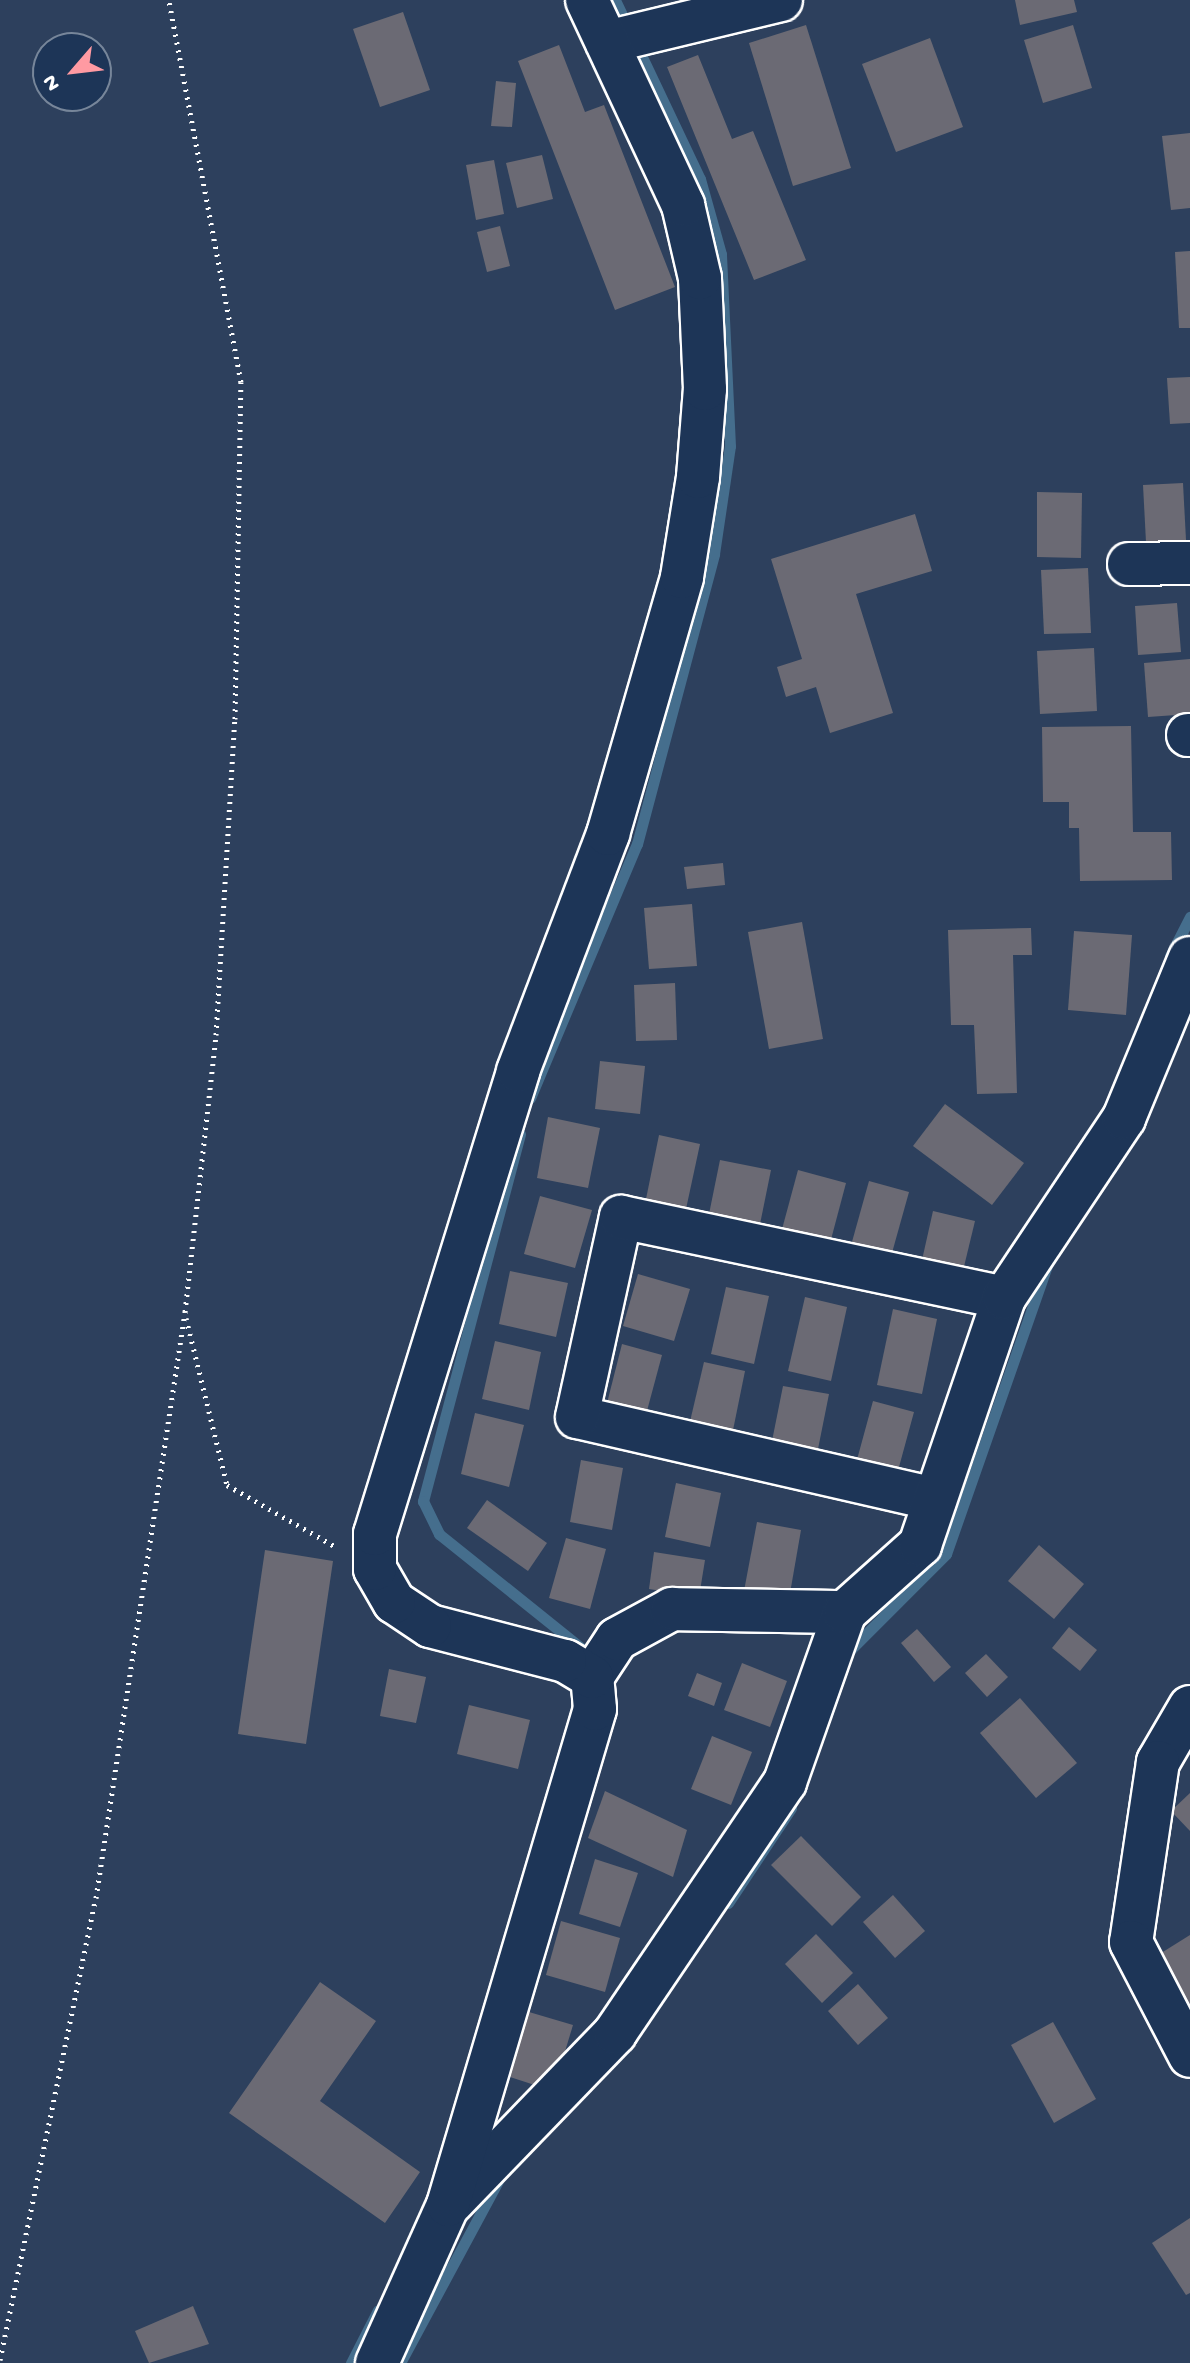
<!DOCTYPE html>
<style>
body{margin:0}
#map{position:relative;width:1190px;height:2363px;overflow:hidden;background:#2d405d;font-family:"Gochi Hand",sans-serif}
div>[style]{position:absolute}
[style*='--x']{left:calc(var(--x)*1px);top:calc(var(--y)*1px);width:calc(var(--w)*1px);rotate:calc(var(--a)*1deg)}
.stream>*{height:11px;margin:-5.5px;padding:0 5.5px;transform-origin:5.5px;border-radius:5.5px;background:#456e8d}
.building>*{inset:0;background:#6b6a74}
.path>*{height:5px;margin-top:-2.5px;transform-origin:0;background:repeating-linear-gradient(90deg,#fff 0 2px,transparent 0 8px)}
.roads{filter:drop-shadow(2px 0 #fff) drop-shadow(-2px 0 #fff) drop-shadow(0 2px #fff) drop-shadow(0 -2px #fff)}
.street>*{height:42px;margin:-21px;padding:0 21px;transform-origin:21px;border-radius:21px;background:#1d3557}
span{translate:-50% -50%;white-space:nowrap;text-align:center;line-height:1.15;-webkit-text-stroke:6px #1d3557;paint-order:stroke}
.north{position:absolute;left:32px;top:32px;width:80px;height:80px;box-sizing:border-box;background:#1d3557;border:2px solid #77869a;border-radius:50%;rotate:242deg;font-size:22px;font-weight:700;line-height:32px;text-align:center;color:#fff}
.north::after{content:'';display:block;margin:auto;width:28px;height:36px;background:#ff9aa2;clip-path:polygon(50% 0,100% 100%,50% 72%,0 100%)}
</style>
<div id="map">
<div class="stream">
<div style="--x:1170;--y:956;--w:44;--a:-62.9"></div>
<div style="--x:530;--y:1098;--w:276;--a:-67.2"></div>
<div style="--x:637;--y:844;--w:300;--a:-75.1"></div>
<div style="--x:714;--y:554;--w:109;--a:-81.6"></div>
<div style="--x:730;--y:446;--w:192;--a:-92.7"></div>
<div style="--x:721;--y:254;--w:78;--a:-105.6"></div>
<div style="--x:700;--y:179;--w:198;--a:-115.4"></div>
<div style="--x:520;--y:1134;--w:380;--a:104.8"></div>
<div style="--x:423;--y:1501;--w:37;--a:64"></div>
<div style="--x:439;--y:1534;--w:181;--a:38.7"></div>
<div style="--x:850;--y:1650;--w:136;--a:-45"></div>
<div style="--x:946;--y:1554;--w:305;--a:-70.7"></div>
<div style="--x:728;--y:1903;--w:114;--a:-56.4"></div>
<div style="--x:351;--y:2363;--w:59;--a:-63"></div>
<div style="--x:400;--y:2363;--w:207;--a:-61.7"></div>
</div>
<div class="building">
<div style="clip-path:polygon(1015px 0,1074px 0,1077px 12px,1020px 25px)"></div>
<div style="clip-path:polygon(403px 12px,430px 90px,380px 107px,353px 29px)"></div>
<div style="clip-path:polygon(806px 25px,851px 168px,793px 186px,749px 43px)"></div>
<div style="clip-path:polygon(1073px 25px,1092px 88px,1043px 103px,1024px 40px)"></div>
<div style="clip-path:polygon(930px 38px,963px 127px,896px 152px,862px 64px)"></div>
<div style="clip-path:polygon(559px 45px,585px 112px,604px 105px,675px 287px,615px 310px,518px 61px)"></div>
<div style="clip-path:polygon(698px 55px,732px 139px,753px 131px,806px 260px,754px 280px,667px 67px)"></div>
<div style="clip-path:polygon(496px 81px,516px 83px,512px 127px,491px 126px)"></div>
<div style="clip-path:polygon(1190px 133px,1190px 208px,1171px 210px,1162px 136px)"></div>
<div style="clip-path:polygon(542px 155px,553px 199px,517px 208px,506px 163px)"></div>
<div style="clip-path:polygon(494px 160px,504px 214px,476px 220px,466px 165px)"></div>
<div style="clip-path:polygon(500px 226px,510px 266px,487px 272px,477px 232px)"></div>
<div style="clip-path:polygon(1190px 251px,1190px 328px,1179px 328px,1175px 252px)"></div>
<div style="clip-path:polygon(1190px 377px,1190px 423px,1170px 424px,1167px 378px)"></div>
<div style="clip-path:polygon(1183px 483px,1186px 540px,1146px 542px,1143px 485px)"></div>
<div style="clip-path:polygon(1037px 492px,1082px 493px,1081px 558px,1037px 557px)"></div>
<div style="clip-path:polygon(915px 514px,932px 571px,856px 594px,893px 713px,830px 733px,816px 687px,786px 697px,777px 667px,802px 659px,771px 559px)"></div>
<div style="clip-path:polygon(1088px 568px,1091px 633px,1044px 634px,1041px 570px)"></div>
<div style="clip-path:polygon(1177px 603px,1181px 652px,1138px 655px,1135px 606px)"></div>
<div style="clip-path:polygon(1094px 648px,1097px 711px,1040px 714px,1037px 651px)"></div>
<div style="clip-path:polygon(1190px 659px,1190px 714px,1148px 717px,1144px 663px)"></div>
<div style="clip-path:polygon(1131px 726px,1133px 832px,1171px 832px,1172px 880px,1080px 881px,1079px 828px,1069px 828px,1069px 802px,1043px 802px,1042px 727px)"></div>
<div style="clip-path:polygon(723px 863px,725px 885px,687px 889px,684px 867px)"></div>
<div style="clip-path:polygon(692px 904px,697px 966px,649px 969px,644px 908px)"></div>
<div style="clip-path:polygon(802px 922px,823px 1039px,769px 1049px,748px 932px)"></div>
<div style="clip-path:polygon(1031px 928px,1032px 955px,1013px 955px,1017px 1093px,977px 1094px,974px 1025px,951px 1025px,948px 930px)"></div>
<div style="clip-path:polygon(1074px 931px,1132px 935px,1126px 1015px,1068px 1010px)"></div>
<div style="clip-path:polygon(675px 983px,677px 1040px,636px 1041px,634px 985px)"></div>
<div style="clip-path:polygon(600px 1061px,645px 1066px,640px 1114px,595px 1109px)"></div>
<div style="clip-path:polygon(945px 1104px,1024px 1163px,992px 1205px,913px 1146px)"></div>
<div style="clip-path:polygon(548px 1117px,600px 1128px,588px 1188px,537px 1178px)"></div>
<div style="clip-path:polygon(659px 1135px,700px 1144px,686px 1209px,646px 1199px)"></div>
<div style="clip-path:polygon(720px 1160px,771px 1170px,759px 1229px,708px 1219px)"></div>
<div style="clip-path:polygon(798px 1170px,846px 1183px,829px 1247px,781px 1233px)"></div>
<div style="clip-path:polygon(869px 1181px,909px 1192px,890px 1260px,850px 1249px)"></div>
<div style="clip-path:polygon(540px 1196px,592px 1210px,575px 1268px,524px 1254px)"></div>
<div style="clip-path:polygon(933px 1211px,975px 1221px,961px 1279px,920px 1269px)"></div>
<div style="clip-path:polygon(510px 1271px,568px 1283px,556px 1337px,499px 1324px)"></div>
<div style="clip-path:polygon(638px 1274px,690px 1289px,674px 1341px,623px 1326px)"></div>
<div style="clip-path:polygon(726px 1287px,769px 1296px,754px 1364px,711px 1354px)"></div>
<div style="clip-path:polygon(805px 1297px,847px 1307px,831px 1381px,788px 1371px)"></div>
<div style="clip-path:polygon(893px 1309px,937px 1319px,922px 1394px,877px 1385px)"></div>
<div style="clip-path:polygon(495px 1341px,541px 1352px,529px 1410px,482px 1399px)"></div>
<div style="clip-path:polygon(622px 1344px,662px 1355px,644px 1422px,605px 1411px)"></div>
<div style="clip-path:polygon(704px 1362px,745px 1371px,731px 1440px,688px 1430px)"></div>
<div style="clip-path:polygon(783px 1386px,829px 1394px,816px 1459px,770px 1451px)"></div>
<div style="clip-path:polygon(873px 1401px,914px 1412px,896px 1478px,855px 1467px)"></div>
<div style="clip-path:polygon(475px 1413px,524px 1425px,509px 1487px,461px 1474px)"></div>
<div style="clip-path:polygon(581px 1460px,623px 1468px,612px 1530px,570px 1522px)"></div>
<div style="clip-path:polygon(676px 1483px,721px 1493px,710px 1547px,665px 1537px)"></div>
<div style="clip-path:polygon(487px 1500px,547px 1543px,528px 1571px,467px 1528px)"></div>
<div style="clip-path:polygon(757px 1522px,801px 1530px,789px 1599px,744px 1591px)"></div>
<div style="clip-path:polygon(566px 1538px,606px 1549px,590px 1609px,549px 1598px)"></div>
<div style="clip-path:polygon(1039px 1545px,1084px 1584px,1054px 1619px,1008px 1581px)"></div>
<div style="clip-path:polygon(265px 1550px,333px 1561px,306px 1744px,238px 1734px)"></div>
<div style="clip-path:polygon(654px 1552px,705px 1560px,699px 1597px,649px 1589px)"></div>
<div style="clip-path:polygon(1069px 1627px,1097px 1650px,1080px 1671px,1052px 1648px)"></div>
<div style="clip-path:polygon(917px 1629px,951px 1667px,934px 1682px,901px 1643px)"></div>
<div style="clip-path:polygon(986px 1654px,1008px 1677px,987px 1697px,965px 1673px)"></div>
<div style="clip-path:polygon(742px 1663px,787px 1681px,770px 1727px,724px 1710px)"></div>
<div style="clip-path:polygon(389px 1669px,426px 1677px,416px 1723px,380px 1716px)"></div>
<div style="clip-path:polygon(697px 1673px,722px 1683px,714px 1706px,688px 1696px)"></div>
<div style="clip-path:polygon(1020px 1698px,1077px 1763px,1036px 1798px,980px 1733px)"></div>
<div style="clip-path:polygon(469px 1705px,530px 1720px,518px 1769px,457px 1754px)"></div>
<div style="clip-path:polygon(712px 1736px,752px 1752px,731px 1805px,691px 1789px)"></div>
<div style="clip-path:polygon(605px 1791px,687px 1830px,673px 1877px,588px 1838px)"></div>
<div style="clip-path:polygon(1190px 1793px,1190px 1831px,1171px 1811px)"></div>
<div style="clip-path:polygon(801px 1836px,861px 1897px,832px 1926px,771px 1865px)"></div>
<div style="clip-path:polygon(595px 1859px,638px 1873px,620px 1927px,579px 1914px)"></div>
<div style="clip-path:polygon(893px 1895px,925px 1931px,895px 1958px,863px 1922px)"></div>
<div style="clip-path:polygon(561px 1921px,620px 1938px,605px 1992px,546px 1975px)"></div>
<div style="clip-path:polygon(816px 1934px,853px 1973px,822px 2003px,785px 1964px)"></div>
<div style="clip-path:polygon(1190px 1935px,1190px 2007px,1158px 1955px)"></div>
<div style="clip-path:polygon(320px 1982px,376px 2021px,320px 2101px,420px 2172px,385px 2223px,229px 2113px)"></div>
<div style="clip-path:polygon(858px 1984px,888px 2018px,858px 2045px,828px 2011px)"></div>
<div style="clip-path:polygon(529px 2012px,573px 2025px,553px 2091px,510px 2077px)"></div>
<div style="clip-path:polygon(1053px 2022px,1096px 2099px,1054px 2123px,1011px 2045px)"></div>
<div style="clip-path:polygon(1190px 2218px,1190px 2293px,1186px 2295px,1152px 2243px)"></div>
<div style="clip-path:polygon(193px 2306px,209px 2344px,149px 2363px,135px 2331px)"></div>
</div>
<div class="path">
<div style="--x:186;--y:1318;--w:172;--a:76.2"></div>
<div style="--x:227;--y:1485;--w:125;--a:29.6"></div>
<div style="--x:0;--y:2360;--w:472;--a:-78.3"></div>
<div style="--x:96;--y:1898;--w:593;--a:-81.36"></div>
<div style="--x:185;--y:1312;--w:279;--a:-83.6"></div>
<div style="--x:216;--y:1035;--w:317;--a:-86.6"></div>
<div style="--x:235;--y:719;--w:337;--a:-89"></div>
<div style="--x:241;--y:382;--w:389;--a:-100.7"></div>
</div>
<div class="roads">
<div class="street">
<div style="--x:607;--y:42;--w:179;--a:-13.6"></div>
<div style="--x:1129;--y:564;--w:61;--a:-0.9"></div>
<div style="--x:1188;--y:735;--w:2;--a:0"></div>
<div style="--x:935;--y:1499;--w:367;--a:-167.1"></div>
<div style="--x:577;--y:1417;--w:205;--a:-77.6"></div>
<div style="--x:621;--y:1217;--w:391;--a:11.9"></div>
<div style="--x:592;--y:1677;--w:45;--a:-56.7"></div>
<div style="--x:617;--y:1639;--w:63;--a:-28.6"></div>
<div style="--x:672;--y:1609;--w:173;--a:1"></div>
<div style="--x:1190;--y:1707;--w:64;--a:120.2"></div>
<div style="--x:1158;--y:1762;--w:182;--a:98.5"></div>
<div style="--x:1131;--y:1942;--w:128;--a:62.6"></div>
<div style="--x:452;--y:2202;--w:235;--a:-46"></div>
<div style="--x:615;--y:2033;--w:303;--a:-55.9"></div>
<div style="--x:785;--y:1782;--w:180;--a:-70.6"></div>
<div style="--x:845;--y:1612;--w:101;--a:-41.8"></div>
<div style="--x:920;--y:1545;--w:261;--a:-71.2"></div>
<div style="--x:1004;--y:1298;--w:216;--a:-56.3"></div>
<div style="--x:1124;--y:1118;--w:173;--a:-67.6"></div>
<div style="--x:377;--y:2363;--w:173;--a:-65.8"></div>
<div style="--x:448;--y:2205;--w:517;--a:-73.49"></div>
<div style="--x:595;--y:1709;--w:32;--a:-95"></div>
<div style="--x:592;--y:1677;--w:31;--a:-149"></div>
<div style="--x:565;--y:1661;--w:139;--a:-165.5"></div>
<div style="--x:430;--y:1626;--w:43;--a:-146.3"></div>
<div style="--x:394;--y:1602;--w:38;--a:-120"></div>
<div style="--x:375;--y:1569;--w:35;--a:-90"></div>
<div style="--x:375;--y:1534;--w:485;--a:-72.8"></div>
<div style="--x:518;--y:1071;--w:254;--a:-69.2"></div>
<div style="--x:608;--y:834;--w:267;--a:-73.9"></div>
<div style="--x:682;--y:577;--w:101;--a:-80.9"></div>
<div style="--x:698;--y:477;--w:88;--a:-85.5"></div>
<div style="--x:705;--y:389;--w:111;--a:-92.6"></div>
<div style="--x:700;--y:278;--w:75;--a:-103.1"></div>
<div style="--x:683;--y:205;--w:226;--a:-115.1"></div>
</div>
</div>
<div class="north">N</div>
</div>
